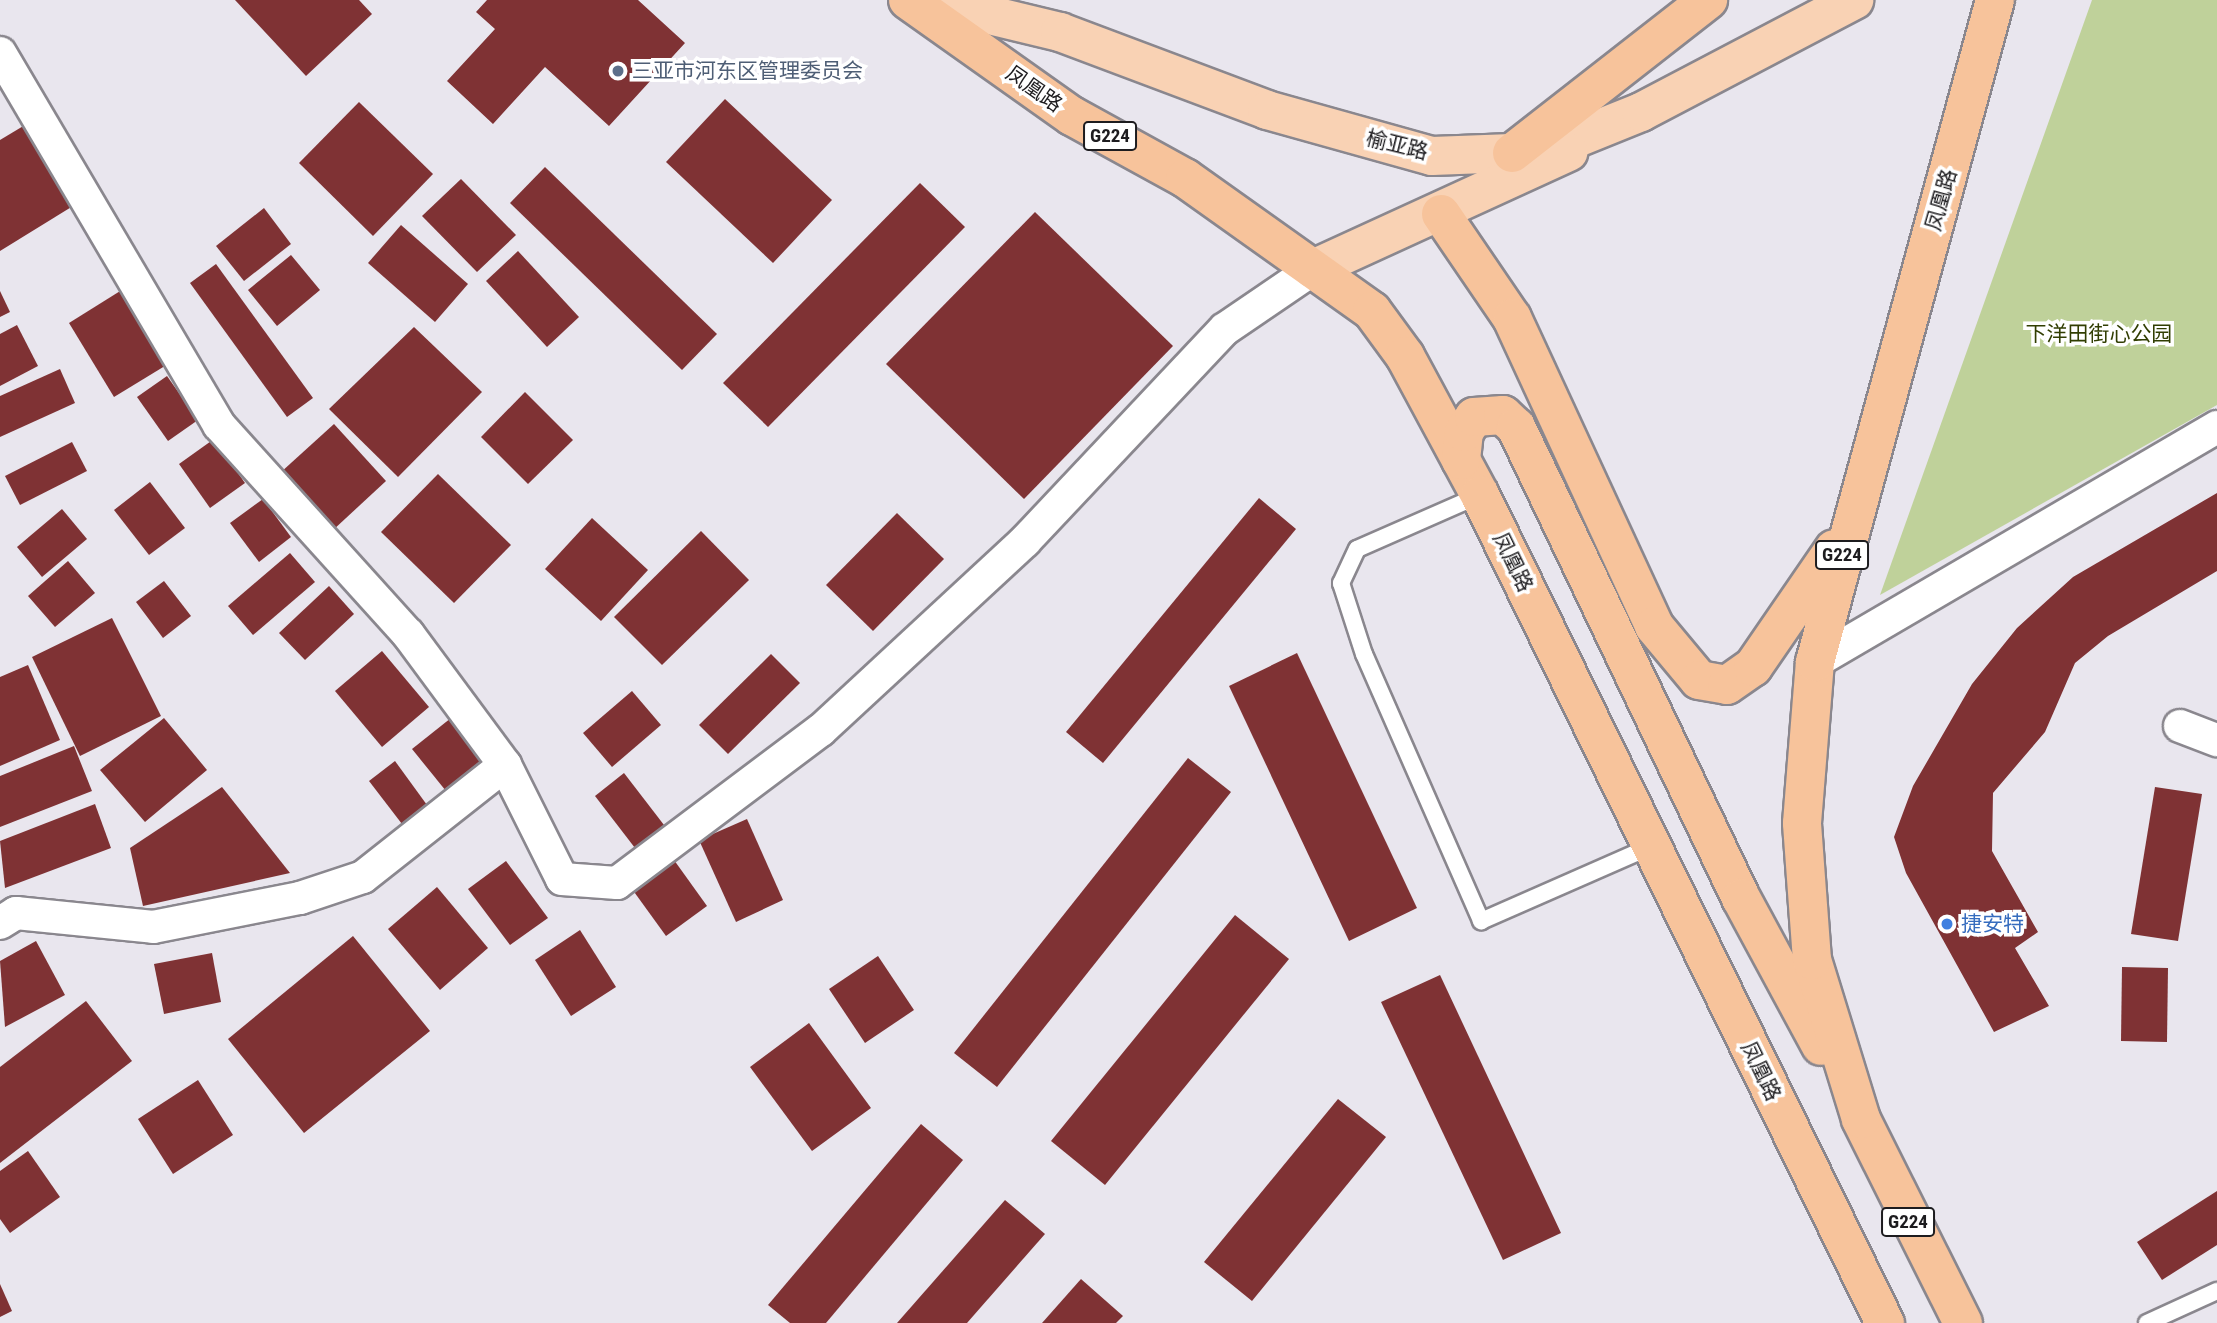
<!DOCTYPE html>
<meta charset="utf-8">
<style>
body{margin:0}
#map{position:relative;width:2217px;height:1323px;overflow:hidden;background:#e9e6ee;font-family:"Roboto Condensed","Noto Sans SC",sans-serif}
div>[style]{position:absolute}
[style*='--x']{left:calc(var(--x)*1px);top:calc(var(--y)*1px);width:calc(var(--w)*1px);rotate:calc(var(--a)*1deg)}
.green>*{inset:0;background:#bfd19a}
.building>*{inset:0;background:#7f3234}
.roads{filter:drop-shadow(2px 0 #8a878e) drop-shadow(-2px 0 #8a878e) drop-shadow(0 2px #8a878e) drop-shadow(0 -2px #8a878e)}
.service>*{height:16px;margin:-8px;padding:0 8px;transform-origin:8px;border-radius:8px;background:#fff}
.minor>*{height:32px;margin:-16px;padding:0 16px;transform-origin:16px;border-radius:16px;background:#fff}
.primary>*{height:38px;margin:-19px;padding:0 19px;transform-origin:19px;border-radius:19px;background:#f9d2b4}
.trunk>*{height:38px;margin:-19px;padding:0 19px;transform-origin:19px;border-radius:19px;background:#f7c39b}
.dots>*{width:19px;height:19px;translate:-50% -50%;box-sizing:border-box;border:4px solid #fff;border-radius:50%}
span{translate:-50% -50%;white-space:nowrap;text-align:center;line-height:1.15;-webkit-text-stroke:7px #fff;paint-order:stroke}
.shield-label span{padding:2px 5px;background:#fff;border:2px solid;border-radius:5px;-webkit-text-stroke-width:0}
.shield-label{font-size:19px;color:#1d1c1f;font-weight:700}
.service-label{font-size:21px;color:#4e5e75}
.left{translate:0 -50%;text-align:left}
.street-label{font-size:21px;color:#1d1c1f}
.park-label{font-size:21px;color:#313e02}
.shop-label{font-size:21px;color:#366cbe}
</style>
<div id="map">
<div class="green">
<div style="clip-path:polygon(2092px 0,2217px 0,2217px 405px,1880px 595px)"></div>
</div>
<div class="building">
<div style="clip-path:polygon(235px 0,359px 0,372px 14px,306px 76px)"></div>
<div style="clip-path:polygon(487px 0,638px 0,685px 43px,609px 126px,545px 67px,493px 124px,447px 81px,495px 29px,476px 12px)"></div>
<div style="clip-path:polygon(725px 99px,832px 200px,773px 263px,666px 162px)"></div>
<div style="clip-path:polygon(359px 102px,433px 174px,373px 236px,299px 163px)"></div>
<div style="clip-path:polygon(25px 125px,73px 206px,0 251px,0 140px)"></div>
<div style="clip-path:polygon(545px 167px,717px 334px,682px 370px,510px 203px)"></div>
<div style="clip-path:polygon(461px 179px,516px 235px,477px 272px,422px 216px)"></div>
<div style="clip-path:polygon(920px 183px,965px 227px,768px 427px,723px 383px)"></div>
<div style="clip-path:polygon(264px 208px,291px 244px,244px 281px,216px 246px)"></div>
<div style="clip-path:polygon(1035px 212px,1173px 346px,1024px 499px,886px 364px)"></div>
<div style="clip-path:polygon(401px 225px,468px 284px,435px 322px,368px 263px)"></div>
<div style="clip-path:polygon(518px 251px,579px 317px,547px 347px,486px 281px)"></div>
<div style="clip-path:polygon(291px 255px,320px 290px,277px 326px,248px 290px)"></div>
<div style="clip-path:polygon(216px 264px,313px 398px,287px 417px,190px 283px)"></div>
<div style="clip-path:polygon(133px 283px,178px 358px,114px 397px,69px 323px)"></div>
<div style="clip-path:polygon(0 291px,10px 312px,0 317px)"></div>
<div style="clip-path:polygon(17px 325px,38px 366px,0 386px,0 334px)"></div>
<div style="clip-path:polygon(414px 327px,482px 392px,398px 477px,329px 409px)"></div>
<div style="clip-path:polygon(60px 369px,75px 403px,0 437px,0 396px)"></div>
<div style="clip-path:polygon(167px 376px,198px 420px,168px 441px,137px 397px)"></div>
<div style="clip-path:polygon(525px 392px,573px 440px,528px 484px,481px 437px)"></div>
<div style="clip-path:polygon(334px 424px,386px 481px,332px 531px,280px 473px)"></div>
<div style="clip-path:polygon(214px 439px,245px 483px,210px 508px,179px 464px)"></div>
<div style="clip-path:polygon(72px 442px,87px 471px,20px 505px,5px 476px)"></div>
<div style="clip-path:polygon(438px 474px,511px 545px,454px 603px,381px 532px)"></div>
<div style="clip-path:polygon(150px 482px,185px 528px,149px 555px,114px 510px)"></div>
<div style="clip-path:polygon(2217px 493px,2217px 571px,2108px 636px,2075px 663px,2045px 732px,1993px 793px,1992px 851px,2038px 932px,2015px 948px,2049px 1006px,1994px 1032px,1906px 873px,1894px 837px,1913px 786px,1972px 684px,2017px 628px,2073px 577px)"></div>
<div style="clip-path:polygon(1259px 498px,1296px 529px,1103px 763px,1066px 732px)"></div>
<div style="clip-path:polygon(263px 499px,291px 537px,259px 562px,230px 523px)"></div>
<div style="clip-path:polygon(62px 509px,87px 539px,42px 577px,17px 547px)"></div>
<div style="clip-path:polygon(897px 513px,944px 559px,873px 631px,826px 585px)"></div>
<div style="clip-path:polygon(592px 518px,648px 570px,601px 621px,545px 569px)"></div>
<div style="clip-path:polygon(701px 531px,749px 580px,662px 665px,614px 617px)"></div>
<div style="clip-path:polygon(290px 553px,315px 582px,253px 635px,228px 606px)"></div>
<div style="clip-path:polygon(68px 561px,95px 593px,55px 627px,28px 596px)"></div>
<div style="clip-path:polygon(164px 581px,191px 616px,163px 638px,136px 602px)"></div>
<div style="clip-path:polygon(329px 586px,354px 614px,305px 660px,279px 633px)"></div>
<div style="clip-path:polygon(112px 618px,161px 716px,80px 756px,32px 657px)"></div>
<div style="clip-path:polygon(382px 651px,429px 707px,382px 747px,335px 691px)"></div>
<div style="clip-path:polygon(1297px 653px,1417px 908px,1349px 941px,1229px 686px)"></div>
<div style="clip-path:polygon(771px 654px,800px 683px,728px 754px,699px 725px)"></div>
<div style="clip-path:polygon(28px 665px,60px 740px,0 766px,0 677px)"></div>
<div style="clip-path:polygon(632px 691px,661px 725px,612px 767px,583px 733px)"></div>
<div style="clip-path:polygon(164px 718px,207px 770px,145px 822px,100px 770px)"></div>
<div style="clip-path:polygon(451px 718px,485px 760px,446px 791px,412px 749px)"></div>
<div style="clip-path:polygon(74px 746px,92px 791px,0 827px,0 776px)"></div>
<div style="clip-path:polygon(1188px 758px,1231px 792px,997px 1087px,954px 1053px)"></div>
<div style="clip-path:polygon(395px 761px,427px 805px,402px 824px,369px 781px)"></div>
<div style="clip-path:polygon(624px 773px,664px 825px,635px 848px,595px 796px)"></div>
<div style="clip-path:polygon(222px 787px,290px 873px,143px 906px,130px 848px)"></div>
<div style="clip-path:polygon(2155px 787px,2202px 794px,2178px 941px,2131px 934px)"></div>
<div style="clip-path:polygon(95px 804px,111px 848px,5px 888px,0 841px)"></div>
<div style="clip-path:polygon(747px 819px,783px 900px,736px 922px,699px 840px)"></div>
<div style="clip-path:polygon(674px 860px,707px 906px,666px 936px,632px 889px)"></div>
<div style="clip-path:polygon(506px 861px,548px 918px,510px 945px,468px 889px)"></div>
<div style="clip-path:polygon(437px 887px,488px 948px,440px 990px,388px 929px)"></div>
<div style="clip-path:polygon(1235px 915px,1289px 959px,1105px 1185px,1051px 1141px)"></div>
<div style="clip-path:polygon(580px 930px,616px 987px,571px 1016px,535px 960px)"></div>
<div style="clip-path:polygon(353px 936px,430px 1031px,304px 1133px,228px 1039px)"></div>
<div style="clip-path:polygon(36px 941px,65px 995px,5px 1027px,0 961px)"></div>
<div style="clip-path:polygon(212px 953px,221px 1002px,164px 1014px,154px 964px)"></div>
<div style="clip-path:polygon(878px 956px,914px 1010px,865px 1043px,829px 989px)"></div>
<div style="clip-path:polygon(2122px 967px,2168px 968px,2167px 1042px,2121px 1041px)"></div>
<div style="clip-path:polygon(1440px 975px,1561px 1233px,1503px 1260px,1381px 1002px)"></div>
<div style="clip-path:polygon(86px 1001px,132px 1061px,0 1163px,0 1067px)"></div>
<div style="clip-path:polygon(809px 1023px,871px 1108px,812px 1151px,750px 1067px)"></div>
<div style="clip-path:polygon(198px 1080px,233px 1135px,173px 1174px,138px 1119px)"></div>
<div style="clip-path:polygon(1338px 1099px,1386px 1137px,1252px 1301px,1204px 1262px)"></div>
<div style="clip-path:polygon(921px 1124px,963px 1160px,826px 1323px,790px 1323px,768px 1305px)"></div>
<div style="clip-path:polygon(28px 1151px,60px 1197px,10px 1233px,0 1219px,0 1171px)"></div>
<div style="clip-path:polygon(2217px 1191px,2217px 1245px,2162px 1280px,2137px 1242px)"></div>
<div style="clip-path:polygon(1005px 1200px,1045px 1234px,967px 1323px,897px 1323px)"></div>
<div style="clip-path:polygon(1081px 1279px,1123px 1316px,1116px 1323px,1042px 1323px)"></div>
<div style="clip-path:polygon(0 1284px,12px 1311px,0 1317px)"></div>
</div>
<div class="roads">
<div class="service">
<div style="--x:1480;--y:495;--w:134;--a:156.3"></div>
<div style="--x:1357;--y:549;--w:38;--a:115"></div>
<div style="--x:1341;--y:583;--w:75;--a:72.1"></div>
<div style="--x:1364;--y:654;--w:292;--a:66.3"></div>
<div style="--x:1481;--y:921;--w:187;--a:-23.7"></div>
<div style="--x:2147;--y:1323;--w:77;--a:-24.6"></div>
</div>
<div class="minor">
<div style="--x:0;--y:53;--w:432;--a:59.5"></div>
<div style="--x:219;--y:425;--w:282;--a:47.9"></div>
<div style="--x:408;--y:634;--w:163;--a:53.5"></div>
<div style="--x:1815;--y:662;--w:466;--a:-30.3"></div>
<div style="--x:2180;--y:726;--w:40;--a:21"></div>
<div style="--x:0;--y:923;--w:19;--a:-32"></div>
<div style="--x:16;--y:913;--w:138;--a:5.8"></div>
<div style="--x:153;--y:927;--w:150;--a:-11.2"></div>
<div style="--x:300;--y:898;--w:66;--a:-18.4"></div>
<div style="--x:363;--y:877;--w:181;--a:-38.3"></div>
<div style="--x:505;--y:765;--w:127;--a:63.4"></div>
<div style="--x:562;--y:879;--w:55;--a:4.2"></div>
<div style="--x:617;--y:883;--w:255;--a:-36.9"></div>
<div style="--x:821;--y:730;--w:278;--a:-42.8"></div>
<div style="--x:1025;--y:541;--w:291;--a:-46.7"></div>
<div style="--x:1225;--y:329;--w:107;--a:-34.3"></div>
</div>
<div class="primary">
<div style="--x:927;--y:0;--w:137;--a:13.5"></div>
<div style="--x:1060;--y:32;--w:221;--a:20.6"></div>
<div style="--x:1267;--y:110;--w:171;--a:15.6"></div>
<div style="--x:1432;--y:156;--w:80;--a:-2.1"></div>
<div style="--x:1512;--y:153;--w:64;--a:-12.7"></div>
<div style="--x:1574;--y:139;--w:72;--a:-21.9"></div>
<div style="--x:1641;--y:112;--w:241;--a:-27.7"></div>
<div style="--x:1313;--y:269;--w:281;--a:-24.6"></div>
</div>
<div class="trunk">
<div style="--x:908;--y:0;--w:201;--a:35.3"></div>
<div style="--x:1072;--y:116;--w:129;--a:28.8"></div>
<div style="--x:1185;--y:178;--w:229;--a:35.4"></div>
<div style="--x:1372;--y:311;--w:56;--a:53.7"></div>
<div style="--x:1405;--y:356;--w:158;--a:61.7"></div>
<div style="--x:1480;--y:495;--w:922;--a:63.94"></div>
<div style="--x:1512;--y:153;--w:249;--a:-38"></div>
<div style="--x:1441;--y:214;--w:126;--a:55.7"></div>
<div style="--x:1512;--y:318;--w:339;--a:65.2"></div>
<div style="--x:1654;--y:626;--w:70;--a:50.2"></div>
<div style="--x:1699;--y:680;--w:28;--a:10"></div>
<div style="--x:1727;--y:685;--w:32;--a:-35"></div>
<div style="--x:1753;--y:667;--w:143;--a:-55.5"></div>
<div style="--x:1461;--y:460;--w:28;--a:-84"></div>
<div style="--x:1464;--y:432;--w:18;--a:-56"></div>
<div style="--x:1474;--y:417;--w:29;--a:-4"></div>
<div style="--x:1503;--y:415;--w:18;--a:43"></div>
<div style="--x:1516;--y:427;--w:522;--a:64.47"></div>
<div style="--x:1741;--y:898;--w:168;--a:61.6"></div>
<div style="--x:1963;--y:1323;--w:228;--a:-116.6"></div>
<div style="--x:1861;--y:1119;--w:166;--a:-107.1"></div>
<div style="--x:1812;--y:960;--w:137;--a:-94.2"></div>
<div style="--x:1802;--y:823;--w:162;--a:-85.4"></div>
<div style="--x:1815;--y:662;--w:686;--a:-74.79"></div>
</div>
</div>
<div class="dots">
<div style="left:618px;top:71px;background:#5c6f8a"></div>
<div style="left:1947px;top:924px;background:#3f7fe0"></div>
</div>
<div class="shield-label">
<span style="left:1110px;top:136px">G224</span>
<span style="left:1842px;top:555px">G224</span>
<span style="left:1908px;top:1222px">G224</span>
</div>
<div class="service-label">
<span class="left" style="left:632px;top:71px">三亚市河东区管理委员会</span>
</div>
<div class="street-label">
<span style="left:1034px;top:89px;rotate:35deg">凤凰路</span>
<span style="left:1397px;top:145px;rotate:14deg">榆亚路</span>
<span style="left:1941px;top:200px;rotate:-74deg">凤凰路</span>
<span style="left:1513px;top:562px;rotate:64deg">凤凰路</span>
<span style="left:1761px;top:1071px;rotate:64deg">凤凰路</span>
</div>
<div class="park-label">
<span style="left:2099px;top:334px">下洋田街心公园</span>
</div>
<div class="shop-label">
<span class="left" style="left:1961px;top:924px">捷安特</span>
</div>
</div>
